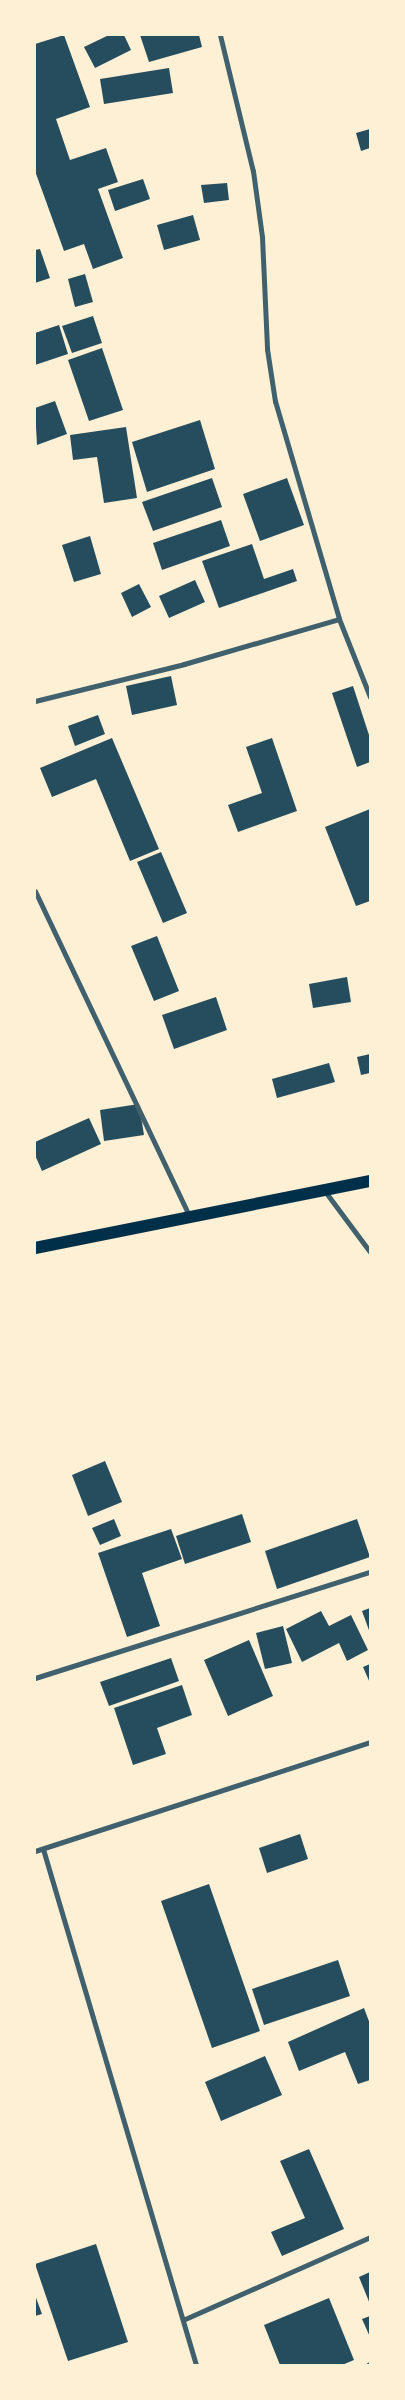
<!DOCTYPE html>
<style>
body{margin:0}
#map{position:relative;width:405px;height:2400px;overflow:hidden;background:#fdf0d5;font-family:Jost,sans-serif}
div>[style]{position:absolute}
[style*='--x']{left:calc(var(--x)*1px);top:calc(var(--y)*1px);width:calc(var(--w)*1px);rotate:calc(var(--a)*1deg)}
.building>*{inset:0;background:#264d5e}
.minor>*{height:5px;margin:-2.5px;padding:0 2.5px;transform-origin:2.5px;border-radius:2.5px;background:#3f606c}
.primary>*{height:12px;margin:-6px;padding:0 6px;transform-origin:6px;border-radius:6px;background:#003049}
span{translate:-50% -50%;white-space:nowrap;text-align:center;line-height:1.15;-webkit-text-stroke:4.5px #fdf0d5;paint-order:stroke}
.frame{position:absolute;inset:0;border:36px solid #fdf0d5;pointer-events:none}
</style>
<div id="map">
<div class="building">
<div style="clip-path:polygon(64px 35px,90px 107px,56px 119px,70px 160px,106px 148px,118px 182px,98px 189px,123px 258px,93px 269px,84px 244px,64px 251px,35px 171px,35px 44px)"></div>
<div style="clip-path:polygon(109px 35px,124px 35px,131px 50px,95px 68px,84px 47px)"></div>
<div style="clip-path:polygon(140px 35px,199px 35px,202px 47px,149px 62px)"></div>
<div style="clip-path:polygon(169px 68px,173px 93px,104px 104px,100px 79px)"></div>
<div style="clip-path:polygon(370px 129px,370px 148px,361px 151px,356px 133px)"></div>
<div style="clip-path:polygon(143px 179px,150px 199px,115px 211px,108px 190px)"></div>
<div style="clip-path:polygon(227px 183px,229px 200px,204px 203px,201px 185px)"></div>
<div style="clip-path:polygon(193px 215px,200px 240px,164px 250px,157px 225px)"></div>
<div style="clip-path:polygon(40px 249px,50px 278px,35px 283px,35px 250px)"></div>
<div style="clip-path:polygon(85px 274px,93px 302px,75px 307px,68px 279px)"></div>
<div style="clip-path:polygon(93px 316px,102px 343px,72px 353px,62px 326px)"></div>
<div style="clip-path:polygon(59px 325px,68px 354px,35px 365px,35px 333px)"></div>
<div style="clip-path:polygon(102px 348px,123px 410px,89px 421px,68px 360px)"></div>
<div style="clip-path:polygon(55px 401px,67px 434px,37px 445px,35px 408px)"></div>
<div style="clip-path:polygon(200px 420px,215px 469px,147px 492px,132px 442px)"></div>
<div style="clip-path:polygon(126px 427px,137px 498px,104px 503px,97px 457px,73px 460px,70px 435px)"></div>
<div style="clip-path:polygon(212px 478px,222px 507px,153px 531px,142px 502px)"></div>
<div style="clip-path:polygon(287px 478px,304px 525px,260px 541px,243px 494px)"></div>
<div style="clip-path:polygon(221px 520px,230px 546px,162px 570px,153px 543px)"></div>
<div style="clip-path:polygon(90px 536px,101px 574px,74px 582px,62px 545px)"></div>
<div style="clip-path:polygon(252px 544px,264px 579px,293px 569px,297px 581px,219px 608px,202px 561px)"></div>
<div style="clip-path:polygon(195px 580px,205px 602px,169px 618px,159px 596px)"></div>
<div style="clip-path:polygon(139px 584px,151px 607px,132px 617px,121px 593px)"></div>
<div style="clip-path:polygon(171px 676px,177px 705px,132px 715px,126px 686px)"></div>
<div style="clip-path:polygon(353px 686px,370px 738px,370px 762px,357px 767px,332px 693px)"></div>
<div style="clip-path:polygon(98px 715px,105px 734px,75px 746px,68px 726px)"></div>
<div style="clip-path:polygon(112px 738px,159px 849px,130px 861px,96px 779px,52px 797px,40px 768px)"></div>
<div style="clip-path:polygon(272px 738px,297px 811px,238px 832px,228px 805px,262px 793px,246px 747px)"></div>
<div style="clip-path:polygon(370px 809px,370px 901px,356px 906px,325px 827px)"></div>
<div style="clip-path:polygon(161px 852px,187px 913px,163px 923px,137px 862px)"></div>
<div style="clip-path:polygon(157px 936px,179px 991px,154px 1001px,131px 946px)"></div>
<div style="clip-path:polygon(347px 977px,351px 1002px,313px 1008px,309px 984px)"></div>
<div style="clip-path:polygon(216px 997px,227px 1030px,174px 1049px,162px 1015px)"></div>
<div style="clip-path:polygon(370px 1054px,370px 1073px,361px 1075px,357px 1057px)"></div>
<div style="clip-path:polygon(329px 1063px,335px 1082px,277px 1098px,272px 1079px)"></div>
<div style="clip-path:polygon(139px 1104px,144px 1135px,104px 1141px,100px 1110px)"></div>
<div style="clip-path:polygon(89px 1118px,101px 1144px,42px 1171px,35px 1155px,35px 1142px)"></div>
<div style="clip-path:polygon(105px 1461px,122px 1502px,88px 1516px,72px 1475px)"></div>
<div style="clip-path:polygon(242px 1514px,251px 1542px,185px 1564px,176px 1536px)"></div>
<div style="clip-path:polygon(114px 1519px,121px 1536px,100px 1545px,92px 1528px)"></div>
<div style="clip-path:polygon(357px 1519px,370px 1557px,277px 1589px,265px 1551px)"></div>
<div style="clip-path:polygon(171px 1529px,182px 1559px,142px 1573px,160px 1626px,127px 1637px,98px 1553px)"></div>
<div style="clip-path:polygon(370px 1608px,370px 1633px,362px 1611px)"></div>
<div style="clip-path:polygon(321px 1611px,329px 1626px,351px 1615px,368px 1650px,347px 1661px,339px 1643px,302px 1662px,286px 1629px)"></div>
<div style="clip-path:polygon(283px 1626px,292px 1663px,265px 1669px,256px 1633px)"></div>
<div style="clip-path:polygon(249px 1640px,273px 1696px,228px 1716px,204px 1660px)"></div>
<div style="clip-path:polygon(171px 1658px,179px 1681px,109px 1706px,100px 1682px)"></div>
<div style="clip-path:polygon(370px 1664px,370px 1683px,363px 1667px)"></div>
<div style="clip-path:polygon(182px 1685px,192px 1715px,157px 1728px,166px 1754px,133px 1765px,114px 1708px)"></div>
<div style="clip-path:polygon(300px 1834px,308px 1859px,267px 1873px,259px 1848px)"></div>
<div style="clip-path:polygon(209px 1884px,260px 2031px,212px 2048px,161px 1901px)"></div>
<div style="clip-path:polygon(338px 1960px,350px 1996px,264px 2025px,252px 1989px)"></div>
<div style="clip-path:polygon(364px 2008px,370px 2024px,370px 2080px,358px 2084px,345px 2052px,299px 2071px,288px 2042px)"></div>
<div style="clip-path:polygon(265px 2056px,282px 2095px,221px 2121px,205px 2082px)"></div>
<div style="clip-path:polygon(309px 2149px,344px 2229px,282px 2256px,271px 2232px,305px 2218px,280px 2161px)"></div>
<div style="clip-path:polygon(96px 2244px,128px 2342px,68px 2361px,35px 2264px)"></div>
<div style="clip-path:polygon(370px 2272px,370px 2304px,359px 2277px)"></div>
<div style="clip-path:polygon(35px 2295px,42px 2314px,35px 2316px)"></div>
<div style="clip-path:polygon(329px 2298px,354px 2360px,342px 2365px,280px 2365px,264px 2325px)"></div>
<div style="clip-path:polygon(370px 2316px,370px 2337px,362px 2319px)"></div>
</div>
<div class="minor">
<div style="--x:220;--y:35;--w:140;--a:76.4"></div>
<div style="--x:253;--y:171;--w:67;--a:82.2"></div>
<div style="--x:262;--y:237;--w:112;--a:87.4"></div>
<div style="--x:267;--y:349;--w:53;--a:81.3"></div>
<div style="--x:275;--y:401;--w:227;--a:73.6"></div>
<div style="--x:339;--y:619;--w:84;--a:68.3"></div>
<div style="--x:35;--y:701;--w:154;--a:-13.9"></div>
<div style="--x:184;--y:664;--w:161;--a:-16.2"></div>
<div style="--x:35;--y:891;--w:360;--a:64.6"></div>
<div style="--x:324;--y:1190;--w:77;--a:53.4"></div>
<div style="--x:35;--y:1678;--w:351;--a:-17.6"></div>
<div style="--x:43;--y:1849;--w:538;--a:73.48"></div>
<div style="--x:35;--y:1851;--w:352;--a:-18"></div>
<div style="--x:185;--y:2319;--w:202;--a:-23.9"></div>
<div style="--x:368;--y:2365;--w:2;--a:-27"></div>
</div>
<div class="primary">
<div style="--x:35;--y:1248;--w:342;--a:-11.3"></div>
</div>
<div class="frame"></div>
</div>
